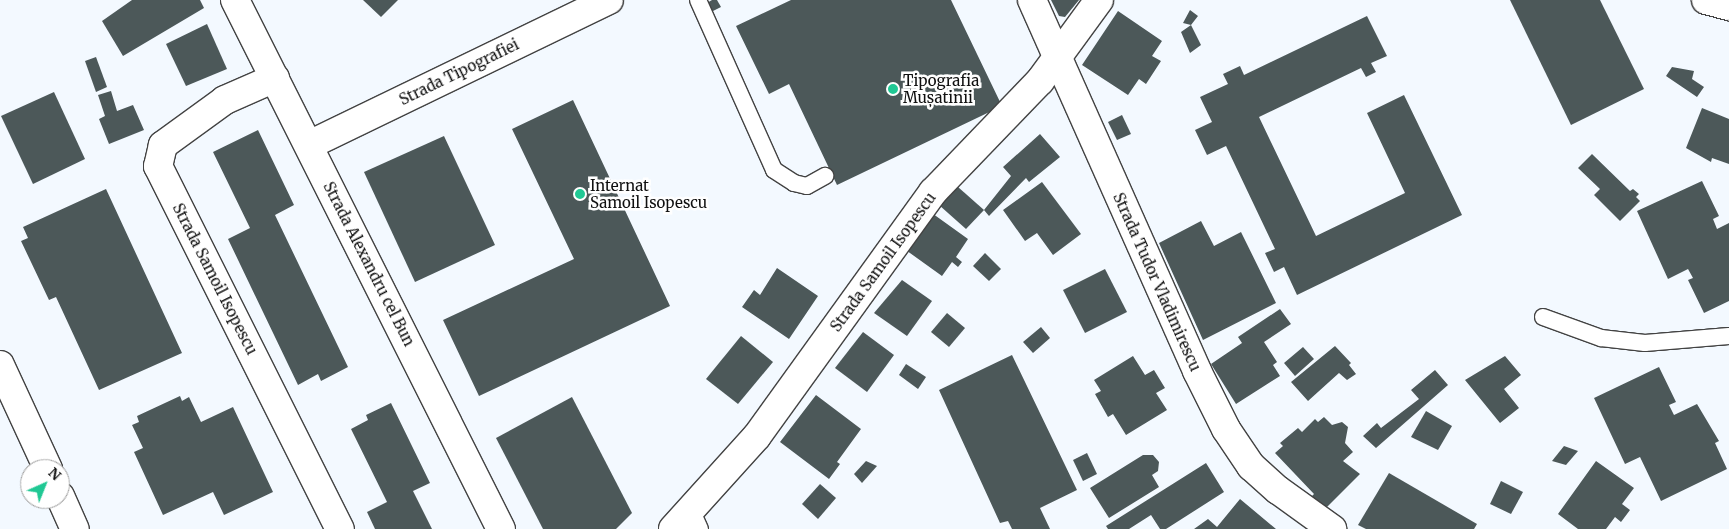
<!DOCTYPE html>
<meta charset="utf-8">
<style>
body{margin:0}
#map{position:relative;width:1729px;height:529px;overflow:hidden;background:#f3f9ff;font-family:Merriweather,serif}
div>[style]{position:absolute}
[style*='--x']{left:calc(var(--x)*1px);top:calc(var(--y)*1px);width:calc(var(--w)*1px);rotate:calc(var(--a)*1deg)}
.building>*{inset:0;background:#4c5859}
.roads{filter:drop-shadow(1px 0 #434343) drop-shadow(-1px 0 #434343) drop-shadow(0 1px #434343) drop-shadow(0 -1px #434343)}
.lane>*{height:16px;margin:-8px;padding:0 8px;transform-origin:8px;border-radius:8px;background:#fff}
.street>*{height:28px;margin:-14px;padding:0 14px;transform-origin:14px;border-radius:14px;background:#fff}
.dots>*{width:14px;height:14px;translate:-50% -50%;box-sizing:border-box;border:2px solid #fff;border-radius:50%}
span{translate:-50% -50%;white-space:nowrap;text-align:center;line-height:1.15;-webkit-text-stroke:5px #fff;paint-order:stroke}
.street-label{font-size:15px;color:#101010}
.poi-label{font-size:15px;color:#101010}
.left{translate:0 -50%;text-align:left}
.north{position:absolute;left:20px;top:459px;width:50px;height:50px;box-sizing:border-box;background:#fff;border:1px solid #9f9f9f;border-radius:50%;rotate:44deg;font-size:14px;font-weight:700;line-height:20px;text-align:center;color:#101010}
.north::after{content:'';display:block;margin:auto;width:18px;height:22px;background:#20c894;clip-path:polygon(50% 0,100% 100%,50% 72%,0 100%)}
</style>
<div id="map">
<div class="building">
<div style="clip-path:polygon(132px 0,200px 0,204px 8px,123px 56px,102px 21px)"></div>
<div style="clip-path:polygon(363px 0,398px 0,381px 17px)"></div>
<div style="clip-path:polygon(712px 0,717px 0,721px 7px,711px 12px,707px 3px)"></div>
<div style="clip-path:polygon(791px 0,951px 0,1002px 106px,837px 185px,789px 84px,769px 94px,736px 26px)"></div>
<div style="clip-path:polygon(1051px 0,1079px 0,1065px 17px,1059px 16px)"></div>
<div style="clip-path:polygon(1510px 0,1600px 0,1644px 89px,1571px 125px)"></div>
<div style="clip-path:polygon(1190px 10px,1198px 16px,1191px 25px,1201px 45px,1190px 53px,1181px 32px,1191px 25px,1183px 23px)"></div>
<div style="clip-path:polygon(1118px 11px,1162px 41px,1152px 56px,1161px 61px,1146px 84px,1139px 79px,1128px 95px,1082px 65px)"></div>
<div style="clip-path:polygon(1367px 16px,1387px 56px,1371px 63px,1376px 72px,1366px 77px,1361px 68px,1259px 117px,1316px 236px,1405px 193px,1367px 113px,1404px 95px,1462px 215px,1297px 295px,1284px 267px,1274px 272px,1265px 253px,1275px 249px,1226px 146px,1207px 155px,1195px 130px,1212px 122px,1200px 97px,1228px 84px,1223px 74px,1240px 66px,1244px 75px)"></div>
<div style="clip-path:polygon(207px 24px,227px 69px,186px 86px,166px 44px)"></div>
<div style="clip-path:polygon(96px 57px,107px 87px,96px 92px,85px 61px)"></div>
<div style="clip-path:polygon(1672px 67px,1694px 71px,1692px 79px,1704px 87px,1697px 97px,1666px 76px)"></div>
<div style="clip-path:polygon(111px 91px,117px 111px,133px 105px,144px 130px,109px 144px,99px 119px,105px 116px,98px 95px)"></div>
<div style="clip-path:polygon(54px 92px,85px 159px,33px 184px,1px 116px)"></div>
<div style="clip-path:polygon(573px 100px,670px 306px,479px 396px,443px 320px,574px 259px,512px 129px)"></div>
<div style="clip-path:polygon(1702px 108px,1729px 119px,1729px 164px,1712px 158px,1711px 162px,1686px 148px)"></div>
<div style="clip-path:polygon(1122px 115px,1131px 134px,1117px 140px,1108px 122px)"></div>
<div style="clip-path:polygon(258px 130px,294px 205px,275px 215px,348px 367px,321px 381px,318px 374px,298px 385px,228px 239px,250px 228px,213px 152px)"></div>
<div style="clip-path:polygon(1040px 134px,1060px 157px,1029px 182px,1026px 178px,989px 216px,984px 210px,1011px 176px,1003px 167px)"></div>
<div style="clip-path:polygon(444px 136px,495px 245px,415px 282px,364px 172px)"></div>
<div style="clip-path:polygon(1592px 154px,1630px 191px,1633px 189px,1639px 194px,1636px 197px,1640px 201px,1620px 221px,1594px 195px,1600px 189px,1578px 168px)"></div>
<div style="clip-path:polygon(1702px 181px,1719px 216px,1713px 219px,1717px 229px,1729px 223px,1729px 301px,1704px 313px,1688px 280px,1693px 278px,1688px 269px,1668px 279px,1637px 211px)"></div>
<div style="clip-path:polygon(1042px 182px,1081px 234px,1053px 255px,1037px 233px,1025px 241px,1003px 210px)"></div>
<div style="clip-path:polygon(958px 187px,984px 210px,966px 229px,939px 205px)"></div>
<div style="clip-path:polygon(106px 189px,182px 353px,99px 390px,56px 297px,49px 300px,21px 241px,28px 238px,23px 227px)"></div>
<div style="clip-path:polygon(929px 211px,968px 239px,956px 257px,962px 262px,958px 267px,952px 262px,942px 276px,903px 248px)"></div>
<div style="clip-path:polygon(1201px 221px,1214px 246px,1241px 232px,1276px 303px,1203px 340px,1159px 243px)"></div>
<div style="clip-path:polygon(985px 253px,1001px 269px,989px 281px,973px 266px)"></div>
<div style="clip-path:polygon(777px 268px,818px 296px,789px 339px,742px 307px,754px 290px,760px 295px)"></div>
<div style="clip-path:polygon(1105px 269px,1127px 312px,1085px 333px,1063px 290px)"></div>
<div style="clip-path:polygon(902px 280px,932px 301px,907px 336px,874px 313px)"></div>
<div style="clip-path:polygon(1280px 309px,1291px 324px,1264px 342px,1277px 362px,1273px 365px,1280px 376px,1236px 404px,1211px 364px,1242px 343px,1238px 337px)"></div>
<div style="clip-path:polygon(947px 313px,965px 328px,949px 347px,931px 332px)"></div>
<div style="clip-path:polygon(1041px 327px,1050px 338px,1033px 353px,1023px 342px)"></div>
<div style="clip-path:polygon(863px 332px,894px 355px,867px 392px,835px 368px)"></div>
<div style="clip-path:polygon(741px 336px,773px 362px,738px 404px,706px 379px)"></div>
<div style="clip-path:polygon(1335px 346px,1351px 363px,1349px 365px,1356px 374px,1347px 380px,1339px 373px,1308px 401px,1291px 382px)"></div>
<div style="clip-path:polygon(1303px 347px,1314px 359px,1295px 376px,1284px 363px)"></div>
<div style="clip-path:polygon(1012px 355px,1077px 490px,1040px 508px,1050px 529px,1012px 529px,1008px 521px,1000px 523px,939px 390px)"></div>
<div style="clip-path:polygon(1133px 356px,1145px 375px,1154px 370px,1165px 388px,1156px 393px,1167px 410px,1126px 435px,1113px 414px,1108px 417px,1095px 394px,1101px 391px,1094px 380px)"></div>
<div style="clip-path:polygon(1505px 356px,1521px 375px,1504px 389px,1519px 408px,1500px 423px,1465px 380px)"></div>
<div style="clip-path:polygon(906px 364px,926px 377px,918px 389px,899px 375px)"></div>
<div style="clip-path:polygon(1659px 367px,1676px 402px,1669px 405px,1674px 415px,1697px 404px,1719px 441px,1715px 443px,1727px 469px,1661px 501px,1640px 457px,1625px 464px,1594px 398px)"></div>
<div style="clip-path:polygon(1435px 370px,1448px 385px,1376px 448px,1363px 436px,1377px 423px,1381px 428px,1419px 399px,1411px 390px)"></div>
<div style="clip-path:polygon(816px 395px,861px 429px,837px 462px,840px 464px,829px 479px,780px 442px)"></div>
<div style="clip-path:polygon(180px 396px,182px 401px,189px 397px,201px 422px,233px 407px,273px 492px,224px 515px,213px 492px,163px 515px,134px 452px,143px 448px,132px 425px,139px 422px,137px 416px)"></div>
<div style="clip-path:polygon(572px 397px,632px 513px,616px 529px,543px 529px,496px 438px)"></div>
<div style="clip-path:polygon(391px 403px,430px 483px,413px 491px,432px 529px,375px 529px,367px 512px,387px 502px,351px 429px,368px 420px,366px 415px)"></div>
<div style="clip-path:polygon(1426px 411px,1452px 426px,1438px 450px,1411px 437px)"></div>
<div style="clip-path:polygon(1324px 417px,1332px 425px,1342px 422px,1348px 427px,1345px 443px,1353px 452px,1343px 461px,1360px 474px,1323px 511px,1310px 498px,1314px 494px,1275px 453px,1283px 446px,1280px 443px,1298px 428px,1302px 432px,1315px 419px,1318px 422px)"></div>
<div style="clip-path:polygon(1564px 446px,1578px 451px,1566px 465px,1552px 461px)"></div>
<div style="clip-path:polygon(1087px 453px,1097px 474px,1083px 481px,1073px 460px)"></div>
<div style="clip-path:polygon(1143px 455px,1153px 455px,1159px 462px,1158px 471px,1152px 475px,1159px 487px,1109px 518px,1090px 488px)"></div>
<div style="clip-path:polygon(866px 461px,877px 466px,862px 483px,854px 474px)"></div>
<div style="clip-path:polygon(1596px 461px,1634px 488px,1622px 504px,1630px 510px,1621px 522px,1615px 517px,1606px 529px,1578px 529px,1558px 514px)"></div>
<div style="clip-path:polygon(1206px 463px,1224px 492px,1166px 529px,1160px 529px,1151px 515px,1129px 529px,1108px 529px,1106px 526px)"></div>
<div style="clip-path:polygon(1389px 473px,1477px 524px,1474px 529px,1366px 529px,1358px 525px)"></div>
<div style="clip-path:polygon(1501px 481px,1523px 492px,1511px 514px,1490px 504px)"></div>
<div style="clip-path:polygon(820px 484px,836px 498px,818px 519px,802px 504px)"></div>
<div style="clip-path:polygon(1240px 499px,1276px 529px,1194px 529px,1208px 519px,1217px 527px)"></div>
</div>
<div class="roads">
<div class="lane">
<div style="--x:698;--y:0;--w:186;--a:65.9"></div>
<div style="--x:774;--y:170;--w:24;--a:33"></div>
<div style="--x:794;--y:183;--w:13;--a:13"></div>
<div style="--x:807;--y:186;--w:21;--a:-29"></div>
<div style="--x:1543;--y:317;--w:62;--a:19.9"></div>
<div style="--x:1601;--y:338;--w:44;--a:6.5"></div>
<div style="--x:1645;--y:343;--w:84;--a:-4.8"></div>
<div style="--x:691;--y:509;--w:22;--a:66"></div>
</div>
<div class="street">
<div style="--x:235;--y:0;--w:592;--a:63.31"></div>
<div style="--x:1032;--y:0;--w:406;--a:66"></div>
<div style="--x:1197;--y:371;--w:65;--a:63.4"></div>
<div style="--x:1226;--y:429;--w:45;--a:56"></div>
<div style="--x:1251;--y:466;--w:36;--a:42"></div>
<div style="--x:1278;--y:490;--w:67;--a:35.8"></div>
<div style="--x:1706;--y:0;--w:24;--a:15"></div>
<div style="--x:275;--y:78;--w:55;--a:156.3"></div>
<div style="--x:225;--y:100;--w:77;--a:144"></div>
<div style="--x:163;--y:145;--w:22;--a:103"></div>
<div style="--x:158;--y:166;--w:406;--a:63.4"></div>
<div style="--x:309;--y:145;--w:333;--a:-25.8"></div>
<div style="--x:0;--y:365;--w:115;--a:65.2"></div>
<div style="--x:60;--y:496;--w:36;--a:66"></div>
<div style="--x:673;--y:529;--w:125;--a:-47.9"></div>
<div style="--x:757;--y:436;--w:301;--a:-54.2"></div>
<div style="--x:933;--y:192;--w:154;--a:-46.1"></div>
<div style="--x:1040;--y:81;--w:100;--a:-53.9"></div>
</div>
</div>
<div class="dots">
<div style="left:893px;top:89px;background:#20c894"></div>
<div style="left:580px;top:194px;background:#20c894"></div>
</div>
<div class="street-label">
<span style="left:459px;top:72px;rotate:-26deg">Strada Tipografiei</span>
<span style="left:883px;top:262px;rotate:-54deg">Strada Samoil Isopescu</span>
<span style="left:369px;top:264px;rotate:63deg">Strada Alexandru cel Bun</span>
<span style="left:215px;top:279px;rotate:63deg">Strada Samoil Isopescu</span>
<span style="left:1157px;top:282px;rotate:66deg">Strada Tudor Vladimirescu</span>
</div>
<div class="poi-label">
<span class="left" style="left:903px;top:89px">Tipografia<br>Mușatinii</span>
<span class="left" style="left:590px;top:194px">Internat<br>Samoil Isopescu</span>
</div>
<div class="north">N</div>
</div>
